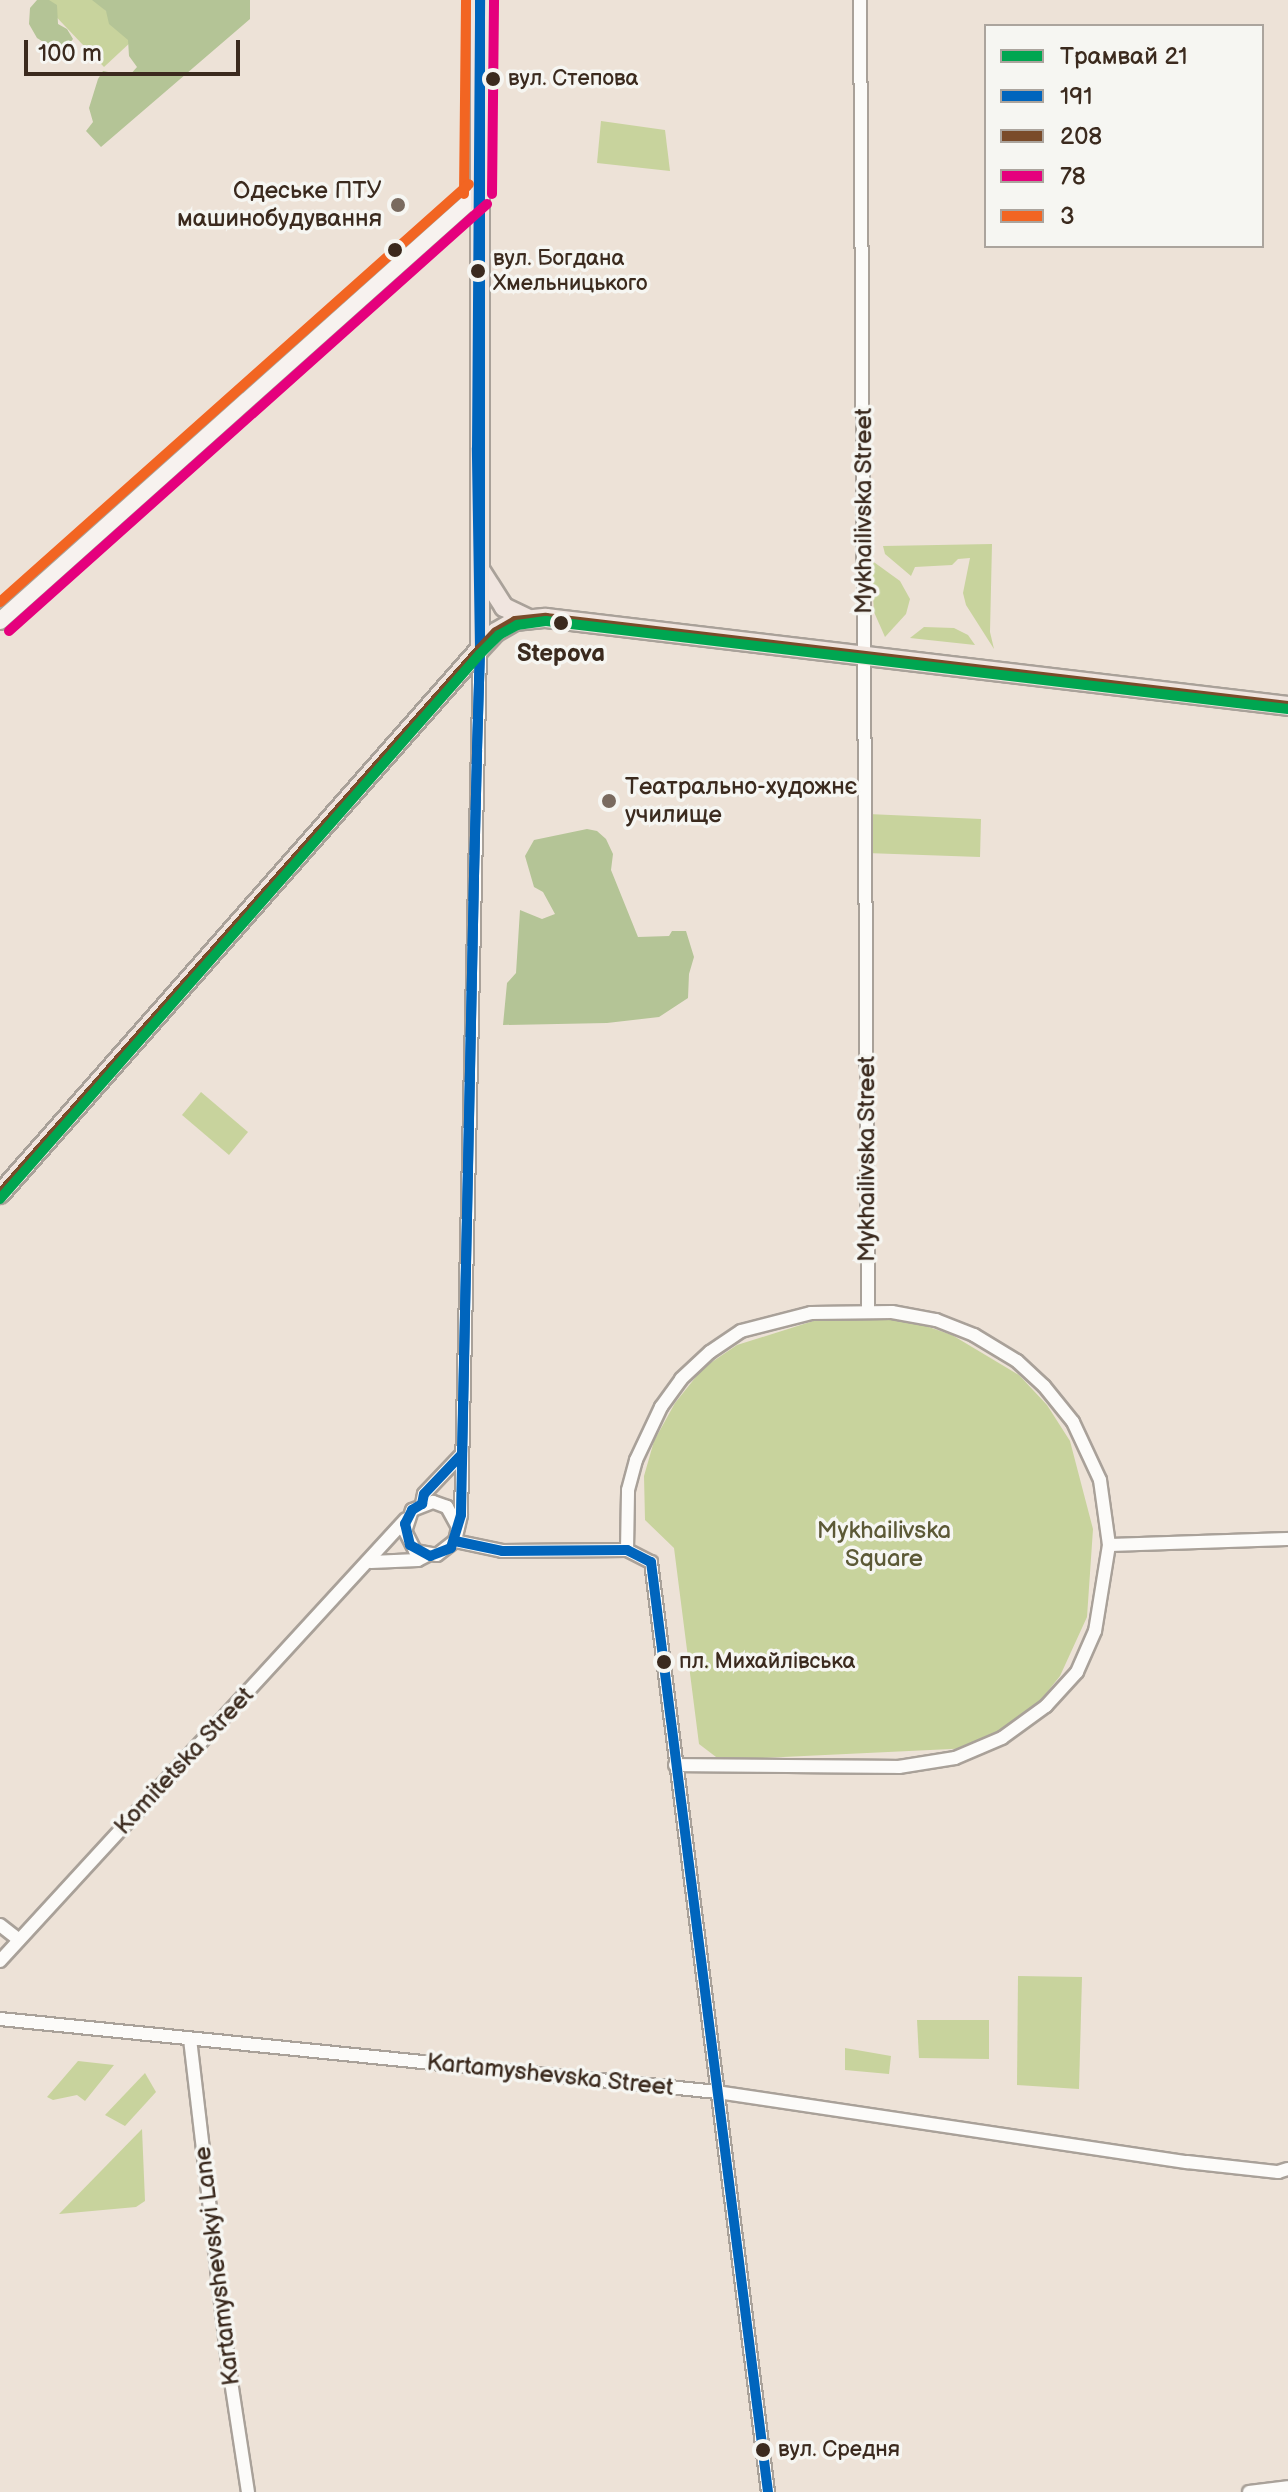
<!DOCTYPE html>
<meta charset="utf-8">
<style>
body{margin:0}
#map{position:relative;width:1288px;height:2492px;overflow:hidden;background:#ede2d7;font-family:"Balsamiq Sans",sans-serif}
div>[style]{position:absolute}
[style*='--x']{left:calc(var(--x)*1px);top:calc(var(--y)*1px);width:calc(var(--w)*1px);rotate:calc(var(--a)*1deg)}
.green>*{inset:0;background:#c8d39d}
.forest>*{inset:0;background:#b4c496}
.roads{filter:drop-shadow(2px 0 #a9a199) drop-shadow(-2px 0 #a9a199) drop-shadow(0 2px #a9a199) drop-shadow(0 -2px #a9a199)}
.street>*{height:12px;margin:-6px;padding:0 6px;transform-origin:6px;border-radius:6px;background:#fcfbf9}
.secondary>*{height:16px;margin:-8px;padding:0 8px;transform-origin:8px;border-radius:8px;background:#f7f2ef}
.primary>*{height:18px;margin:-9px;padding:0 9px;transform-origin:9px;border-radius:9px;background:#f0e5df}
.bus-1>*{height:10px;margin:-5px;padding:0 5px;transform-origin:5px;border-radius:5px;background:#0065bd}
.bus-2>*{height:10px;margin:-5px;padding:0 5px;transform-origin:5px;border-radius:5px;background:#7a4b2a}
.bus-3>*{height:10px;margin:-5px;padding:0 5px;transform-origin:5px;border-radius:5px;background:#e5007d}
.bus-4>*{height:10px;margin:-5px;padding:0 5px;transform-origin:5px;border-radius:5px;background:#f26522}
.tram-1>*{height:10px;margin:-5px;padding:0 5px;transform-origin:5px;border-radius:5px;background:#00a651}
.dots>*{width:22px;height:22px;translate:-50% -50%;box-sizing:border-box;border:4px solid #f6f6f2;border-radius:50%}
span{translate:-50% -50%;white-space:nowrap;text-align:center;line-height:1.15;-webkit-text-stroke:7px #f6f6f2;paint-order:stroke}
.bus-label{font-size:22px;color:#3b2a1e}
.left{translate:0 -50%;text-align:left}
.poi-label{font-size:24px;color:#3b2a1e}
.right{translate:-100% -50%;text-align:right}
.street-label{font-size:24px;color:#3b2a1e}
.stop-label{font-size:24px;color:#3b2a1e;font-weight:700}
.park-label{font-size:24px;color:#5c5936}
.legend{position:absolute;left:984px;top:24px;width:280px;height:224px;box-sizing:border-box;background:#f6f6f2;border:2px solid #aba49d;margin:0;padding:10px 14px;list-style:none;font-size:24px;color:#3b2a1e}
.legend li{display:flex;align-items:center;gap:16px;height:40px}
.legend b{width:40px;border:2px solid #aba49d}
.scale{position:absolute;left:24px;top:40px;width:216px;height:36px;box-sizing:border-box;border:4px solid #3b2a1e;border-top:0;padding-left:10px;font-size:24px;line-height:28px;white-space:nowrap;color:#3b2a1e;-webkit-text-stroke:6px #f6f6f2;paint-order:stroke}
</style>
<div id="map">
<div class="green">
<div style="clip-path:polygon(49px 0,96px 0,133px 40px,104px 67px,44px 4px)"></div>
<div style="clip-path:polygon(601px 121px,665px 130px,670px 171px,597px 163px)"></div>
<div style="clip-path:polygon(992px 544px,990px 632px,994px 649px,966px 605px,963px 593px,970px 558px,958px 559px,952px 565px,915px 567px,911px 576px,885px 554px,883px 546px)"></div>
<div style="clip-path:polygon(871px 560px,900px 581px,910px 599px,906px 614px,885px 637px,874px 612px)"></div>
<div style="clip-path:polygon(924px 627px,954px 628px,968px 635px,975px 645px,910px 638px)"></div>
<div style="clip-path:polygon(868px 814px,981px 819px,980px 857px,866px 853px)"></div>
<div style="clip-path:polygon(201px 1092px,248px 1132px,229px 1155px,182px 1115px)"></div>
<div style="clip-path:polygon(826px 1317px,877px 1317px,917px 1323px,952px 1335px,1019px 1375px,1047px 1405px,1070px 1441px,1093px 1529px,1087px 1617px,1060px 1676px,1028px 1716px,972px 1748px,720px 1760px,699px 1744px,674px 1548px,645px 1520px,644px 1476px,654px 1441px,675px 1403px,703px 1368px,737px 1345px)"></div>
<div style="clip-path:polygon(1018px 1976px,1082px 1977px,1079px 2089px,1017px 2085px)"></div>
<div style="clip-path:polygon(917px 2020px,989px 2020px,989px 2059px,919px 2058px)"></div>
<div style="clip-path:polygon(845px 2048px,891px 2056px,889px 2074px,845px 2070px)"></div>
<div style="clip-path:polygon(78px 2061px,114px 2065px,85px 2101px,77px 2095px,53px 2100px,47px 2097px)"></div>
<div style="clip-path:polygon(145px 2073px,156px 2092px,125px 2126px,105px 2115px)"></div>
<div style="clip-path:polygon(142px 2129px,145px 2201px,136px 2207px,59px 2214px)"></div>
</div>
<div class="forest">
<div style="clip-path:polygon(37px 0,49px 0,57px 5px,58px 24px,67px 29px,73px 39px,66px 48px,53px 48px,37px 38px,29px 24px,30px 8px)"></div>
<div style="clip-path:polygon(92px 0,250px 0,250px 19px,101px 147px,86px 131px,93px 122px,89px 108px,98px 79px,103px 71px,129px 76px,137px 67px,129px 56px,128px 40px,109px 24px,106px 11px)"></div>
<div style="clip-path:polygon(587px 829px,597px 831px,606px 839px,613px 854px,611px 870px,638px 937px,669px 936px,672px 931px,686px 931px,694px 957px,689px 974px,688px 998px,659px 1017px,607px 1023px,503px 1025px,507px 983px,516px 973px,520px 910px,542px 919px,555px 914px,543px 892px,534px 887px,525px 856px,534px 840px)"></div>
</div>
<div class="roads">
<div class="street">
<div style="--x:860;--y:0;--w:1311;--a:89.65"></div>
<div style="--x:422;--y:1504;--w:10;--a:-79"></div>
<div style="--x:424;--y:1494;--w:55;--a:-46.5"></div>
<div style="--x:458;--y:1527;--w:23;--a:-119"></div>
<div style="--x:447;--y:1507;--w:15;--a:-160"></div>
<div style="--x:433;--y:1502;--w:22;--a:159"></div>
<div style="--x:412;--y:1510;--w:22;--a:108"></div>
<div style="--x:405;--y:1531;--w:22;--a:63"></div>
<div style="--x:415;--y:1551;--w:22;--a:10"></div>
<div style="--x:437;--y:1555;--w:23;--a:-38"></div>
<div style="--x:455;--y:1541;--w:27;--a:-77"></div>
<div style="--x:461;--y:1515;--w:866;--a:-88.74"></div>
<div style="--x:455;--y:1541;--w:48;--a:12"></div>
<div style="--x:502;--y:1551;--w:125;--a:-0.5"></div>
<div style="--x:627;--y:1550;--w:27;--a:27"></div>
<div style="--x:651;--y:1562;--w:937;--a:82.83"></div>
<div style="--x:1109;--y:1545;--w:179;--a:-1.9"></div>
<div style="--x:627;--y:1550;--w:60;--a:-89"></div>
<div style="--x:628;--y:1490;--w:31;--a:-75"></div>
<div style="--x:636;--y:1460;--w:59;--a:-64.7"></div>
<div style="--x:661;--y:1407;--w:34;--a:-54"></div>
<div style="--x:681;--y:1379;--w:40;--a:-43"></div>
<div style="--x:710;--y:1352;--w:37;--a:-34"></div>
<div style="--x:741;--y:1331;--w:72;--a:-14.4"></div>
<div style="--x:811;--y:1313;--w:81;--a:-0.7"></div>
<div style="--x:892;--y:1312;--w:45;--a:10.3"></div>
<div style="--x:936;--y:1320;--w:41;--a:21.5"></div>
<div style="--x:974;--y:1335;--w:50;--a:31.2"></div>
<div style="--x:1017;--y:1361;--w:37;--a:43"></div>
<div style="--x:1044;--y:1386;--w:46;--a:51.1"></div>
<div style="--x:1073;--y:1422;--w:64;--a:65"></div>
<div style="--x:1100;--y:1480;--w:66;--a:82.1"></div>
<div style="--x:1109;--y:1545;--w:87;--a:99.2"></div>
<div style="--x:1095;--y:1631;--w:45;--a:113.7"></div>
<div style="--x:1077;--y:1672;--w:46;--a:132.4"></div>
<div style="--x:1046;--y:1706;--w:54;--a:144"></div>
<div style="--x:1002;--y:1738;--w:51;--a:156.9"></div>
<div style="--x:955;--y:1758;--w:57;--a:170.9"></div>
<div style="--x:899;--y:1767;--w:224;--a:-179.5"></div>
<div style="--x:371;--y:1562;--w:47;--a:-2.4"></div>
<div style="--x:418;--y:1560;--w:11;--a:-27"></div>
<div style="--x:0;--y:1925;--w:24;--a:38"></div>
<div style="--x:0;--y:1961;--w:600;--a:-47.43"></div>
<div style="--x:0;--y:2019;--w:721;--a:5.81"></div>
<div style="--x:717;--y:2092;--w:475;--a:8.5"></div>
<div style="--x:1187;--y:2162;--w:92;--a:6.3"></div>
<div style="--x:1278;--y:2172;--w:10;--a:-17"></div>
<div style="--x:190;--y:2039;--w:318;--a:83.3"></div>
<div style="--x:227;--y:2355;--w:139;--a:81.3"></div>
<div style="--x:1249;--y:2492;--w:39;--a:-7"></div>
</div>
<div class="secondary">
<div style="--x:0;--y:621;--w:641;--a:-41.77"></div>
</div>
<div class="primary">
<div style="--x:481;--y:571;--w:43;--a:57.4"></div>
<div style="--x:504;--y:607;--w:25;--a:26"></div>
<div style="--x:480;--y:649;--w:649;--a:-90"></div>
<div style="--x:0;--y:1194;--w:726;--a:-48.63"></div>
<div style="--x:480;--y:649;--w:23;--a:-47"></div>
<div style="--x:496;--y:632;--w:22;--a:-30"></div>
<div style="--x:515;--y:621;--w:31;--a:-6"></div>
<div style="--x:546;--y:618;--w:747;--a:6.76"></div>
</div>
</div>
<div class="bus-1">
<div style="--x:480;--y:0;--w:649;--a:90"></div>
<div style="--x:480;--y:649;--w:201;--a:-90.9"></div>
<div style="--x:477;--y:448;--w:448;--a:-89.6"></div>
<div style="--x:477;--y:750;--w:101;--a:-88.3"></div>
<div style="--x:477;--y:750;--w:101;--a:-88.3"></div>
<div style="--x:474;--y:876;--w:639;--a:91.17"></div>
<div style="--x:461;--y:1515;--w:34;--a:107"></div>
<div style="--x:451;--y:1548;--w:22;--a:159"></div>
<div style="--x:430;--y:1556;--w:23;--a:-151"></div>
<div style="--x:410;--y:1545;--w:22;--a:-103"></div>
<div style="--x:405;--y:1524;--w:16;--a:-63"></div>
<div style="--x:412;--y:1510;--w:12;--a:-31"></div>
<div style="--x:422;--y:1504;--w:10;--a:-79"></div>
<div style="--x:424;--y:1494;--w:55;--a:-46.5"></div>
<div style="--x:462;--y:1454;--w:578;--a:-88.81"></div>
<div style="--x:474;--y:876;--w:126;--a:-88.6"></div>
<div style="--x:474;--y:876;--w:126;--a:-88.6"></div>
<div style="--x:455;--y:1541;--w:48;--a:12"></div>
<div style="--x:502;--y:1551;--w:125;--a:-0.5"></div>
<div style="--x:627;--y:1550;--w:27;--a:27"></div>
<div style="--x:651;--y:1562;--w:937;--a:82.83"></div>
</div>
<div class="bus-2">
<div style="--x:0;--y:1194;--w:726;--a:-48.63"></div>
<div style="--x:480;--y:649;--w:23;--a:-47"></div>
<div style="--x:496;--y:632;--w:22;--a:-30"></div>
<div style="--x:515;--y:621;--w:31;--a:-6"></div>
<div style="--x:546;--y:618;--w:747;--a:6.76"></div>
</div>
<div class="bus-3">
<div style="--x:492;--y:194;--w:194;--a:-89.4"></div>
<div style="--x:9;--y:631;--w:641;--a:-41.77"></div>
</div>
<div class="bus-4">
<div style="--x:464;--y:194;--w:194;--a:-89.4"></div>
<div style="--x:0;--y:602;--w:628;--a:-41.71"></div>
</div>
<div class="tram-1">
<div style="--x:0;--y:1199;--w:726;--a:-48.63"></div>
<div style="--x:480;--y:654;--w:27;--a:-45"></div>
<div style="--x:499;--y:635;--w:21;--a:-29"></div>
<div style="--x:517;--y:625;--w:29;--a:-8"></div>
<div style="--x:546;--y:621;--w:747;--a:6.76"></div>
</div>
<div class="dots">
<div style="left:493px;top:79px;background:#3b2a1e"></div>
<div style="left:398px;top:205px;background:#796a5f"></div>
<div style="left:395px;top:250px;background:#3b2a1e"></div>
<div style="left:478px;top:271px;background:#3b2a1e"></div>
<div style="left:561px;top:623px;background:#3b2a1e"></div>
<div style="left:609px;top:801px;background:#796a5f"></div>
<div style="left:664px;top:1662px;background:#3b2a1e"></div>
<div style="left:763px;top:2450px;background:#3b2a1e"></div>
</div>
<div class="bus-label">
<span class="left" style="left:508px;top:79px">вул. Степова</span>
<span class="left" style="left:493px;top:271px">вул. Богдана<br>Хмельницького</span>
<span class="left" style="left:679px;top:1662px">пл. Михайлiвська</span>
<span class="left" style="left:778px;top:2450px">вул. Средня</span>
</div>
<div class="poi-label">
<span class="right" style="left:382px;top:205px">Одеське ПТУ<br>машинобудування</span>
<span class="left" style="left:625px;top:801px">Театрально-художнє<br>училище</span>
</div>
<div class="street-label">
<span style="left:864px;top:511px;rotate:-90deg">Mykhailivska Street</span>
<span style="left:867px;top:1159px;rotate:-90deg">Mykhailivska Street</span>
<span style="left:184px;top:1761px;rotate:-47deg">Komitetska Street</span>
<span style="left:550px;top:2075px;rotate:6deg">Kartamyshevska Street</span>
<span style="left:217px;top:2266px;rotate:-97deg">Kartamyshevskyi Lane</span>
</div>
<div class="stop-label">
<span style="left:561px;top:654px">Stepova</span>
</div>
<div class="park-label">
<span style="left:884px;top:1545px">Mykhailivska<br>Square</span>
</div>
<ul class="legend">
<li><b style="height:10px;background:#00a651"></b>Трамвай 21</li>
<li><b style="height:10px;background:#0065bd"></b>191</li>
<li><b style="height:10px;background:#7a4b2a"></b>208</li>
<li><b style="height:10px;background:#e5007d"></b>78</li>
<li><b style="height:10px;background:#f26522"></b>3</li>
</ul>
<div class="scale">100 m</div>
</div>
